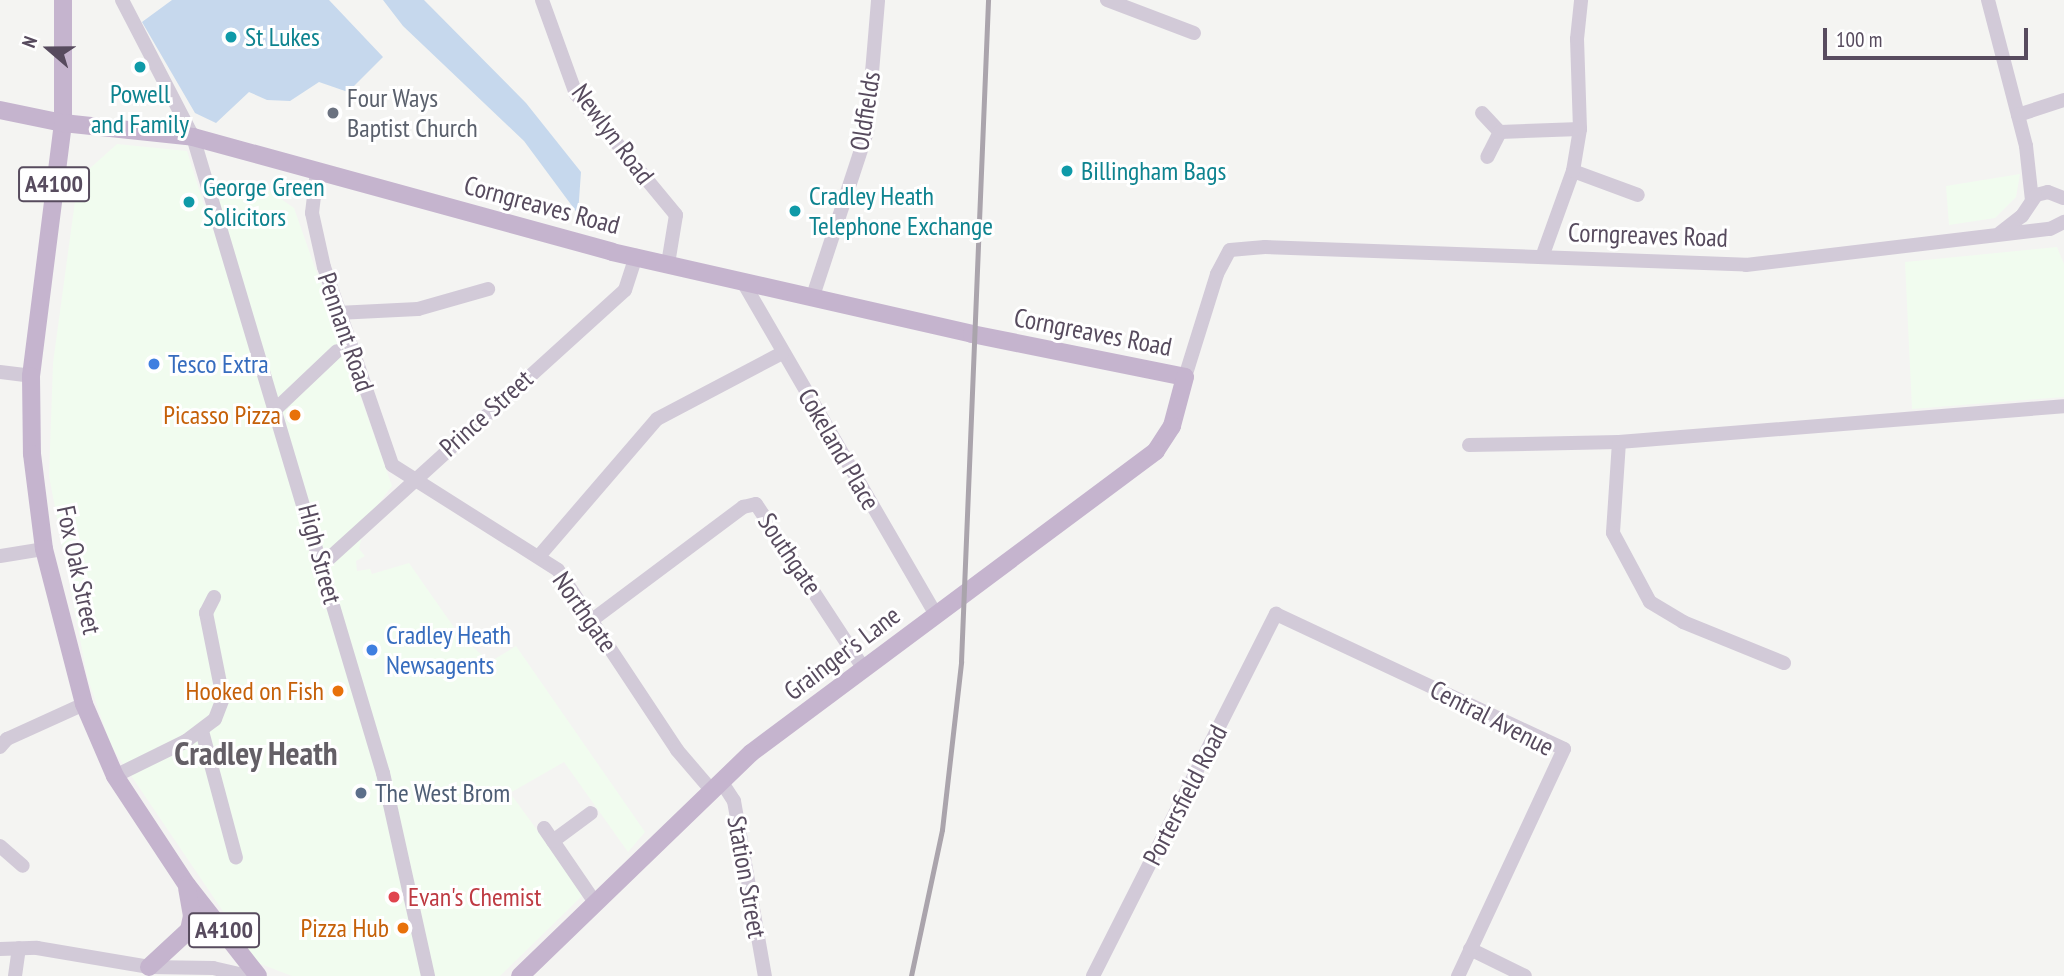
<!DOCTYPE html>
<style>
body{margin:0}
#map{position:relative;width:2064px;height:976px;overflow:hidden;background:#f4f4f2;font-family:"PT Sans Narrow",sans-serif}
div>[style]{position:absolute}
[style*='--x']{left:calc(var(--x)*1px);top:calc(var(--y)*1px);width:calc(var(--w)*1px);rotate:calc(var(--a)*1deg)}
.commercial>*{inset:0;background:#f1fcef}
.green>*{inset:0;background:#c6d8ed}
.minor>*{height:14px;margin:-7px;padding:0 7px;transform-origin:7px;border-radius:7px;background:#d2cad8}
.major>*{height:18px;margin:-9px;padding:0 9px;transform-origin:9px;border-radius:9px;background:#c5b4ce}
.rail>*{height:4.5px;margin:-2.25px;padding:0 2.25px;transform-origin:2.25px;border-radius:2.25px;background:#aaa4ac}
.dots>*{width:19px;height:19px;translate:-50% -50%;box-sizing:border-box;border:4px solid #fff;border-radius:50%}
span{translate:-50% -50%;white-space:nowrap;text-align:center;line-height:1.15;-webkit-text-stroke:6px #fff;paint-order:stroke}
.shield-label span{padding:2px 5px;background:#fff;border:2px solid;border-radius:5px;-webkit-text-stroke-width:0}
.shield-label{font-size:24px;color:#574b5e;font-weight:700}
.culture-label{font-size:26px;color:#0d838f}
.left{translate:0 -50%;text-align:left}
.worship-label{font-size:26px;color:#5b616d}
.street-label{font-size:26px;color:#574b5e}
.shop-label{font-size:26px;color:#366cbe}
.food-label{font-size:26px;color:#c56008}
.right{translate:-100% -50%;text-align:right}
.service-label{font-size:26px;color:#4e5e75}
.health-label{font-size:26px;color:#be3a42}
.district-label{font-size:33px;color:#645f66;font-weight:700}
.north{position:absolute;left:14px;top:14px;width:70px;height:70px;-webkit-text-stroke:5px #fff;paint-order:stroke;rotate:290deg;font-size:19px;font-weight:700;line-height:28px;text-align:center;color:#574b5e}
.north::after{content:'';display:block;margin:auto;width:24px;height:32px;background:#574b5e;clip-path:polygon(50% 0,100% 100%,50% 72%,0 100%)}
.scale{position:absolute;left:1823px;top:28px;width:205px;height:32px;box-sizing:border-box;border:4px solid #574b5e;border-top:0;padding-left:9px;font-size:21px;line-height:24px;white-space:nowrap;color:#574b5e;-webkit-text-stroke:5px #fff;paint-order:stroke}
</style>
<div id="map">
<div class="commercial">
<div style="clip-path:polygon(117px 144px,187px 151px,204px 205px,264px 187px,294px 208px,392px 486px,366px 520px,359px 549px,365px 556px,356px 561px,357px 571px,370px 569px,372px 574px,409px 563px,460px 636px,490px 662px,516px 646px,645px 832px,628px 852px,564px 762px,510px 793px,584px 894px,500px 976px,292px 976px,258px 963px,111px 746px,87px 676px,49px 476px,53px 363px,78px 179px)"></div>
<div style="clip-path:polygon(2020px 174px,2016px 197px,1995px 218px,1949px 225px,1946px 186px)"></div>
<div style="clip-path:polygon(2057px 247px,2064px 264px,2064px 397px,1912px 409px,1905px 262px)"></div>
</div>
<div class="green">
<div style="clip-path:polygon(172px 0,329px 0,383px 57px,348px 92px,319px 82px,290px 101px,267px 100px,249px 92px,216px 123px,195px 113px,142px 22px)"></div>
<div style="clip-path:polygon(383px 0,424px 0,526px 103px,581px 172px,578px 214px,524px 141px,403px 26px)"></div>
</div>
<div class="minor">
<div style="--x:122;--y:0;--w:154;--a:62.6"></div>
<div style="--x:193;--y:137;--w:664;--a:73.37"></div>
<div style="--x:383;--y:773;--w:208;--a:77.5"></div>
<div style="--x:542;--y:0;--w:100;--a:70.1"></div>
<div style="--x:576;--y:94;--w:157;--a:50.4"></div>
<div style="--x:676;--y:215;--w:50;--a:99.3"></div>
<div style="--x:1107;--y:0;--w:93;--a:20.8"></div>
<div style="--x:1988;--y:0;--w:151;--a:75.4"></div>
<div style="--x:2026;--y:146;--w:54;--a:83.7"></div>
<div style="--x:1482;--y:113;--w:26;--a:47"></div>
<div style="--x:1500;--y:132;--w:28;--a:117"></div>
<div style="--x:2018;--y:115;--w:48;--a:-18.1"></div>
<div style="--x:1500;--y:132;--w:80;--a:-2.1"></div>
<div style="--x:317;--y:171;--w:42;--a:96.8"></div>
<div style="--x:312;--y:213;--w:55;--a:77.5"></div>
<div style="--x:324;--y:267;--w:209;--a:71"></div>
<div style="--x:392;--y:465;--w:196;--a:32.3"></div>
<div style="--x:558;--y:570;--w:216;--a:56.5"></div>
<div style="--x:677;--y:750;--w:54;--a:49.5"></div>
<div style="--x:1573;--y:171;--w:69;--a:20.3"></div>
<div style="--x:2000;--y:233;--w:28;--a:-38"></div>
<div style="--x:2022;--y:216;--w:25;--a:-56"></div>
<div style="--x:2036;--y:195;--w:12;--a:-14"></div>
<div style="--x:2048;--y:192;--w:17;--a:21"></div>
<div style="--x:1542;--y:257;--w:91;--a:-70.2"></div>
<div style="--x:1573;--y:171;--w:43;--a:-80.5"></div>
<div style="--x:1580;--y:129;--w:90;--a:-91.9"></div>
<div style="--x:1577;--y:39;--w:39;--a:-84"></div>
<div style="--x:743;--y:282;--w:385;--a:59.9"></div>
<div style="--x:812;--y:299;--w:176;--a:-71.8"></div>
<div style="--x:867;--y:132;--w:132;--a:-85.2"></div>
<div style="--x:337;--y:313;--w:81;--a:-2.8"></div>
<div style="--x:418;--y:309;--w:73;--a:-15.9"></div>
<div style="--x:0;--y:372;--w:31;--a:7"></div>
<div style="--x:1185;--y:377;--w:108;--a:-72.7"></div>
<div style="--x:1217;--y:274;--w:27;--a:-62"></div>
<div style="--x:1230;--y:250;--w:35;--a:-5"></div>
<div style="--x:1265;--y:247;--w:481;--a:2.1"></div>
<div style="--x:1746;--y:265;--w:306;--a:-6.8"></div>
<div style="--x:2050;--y:229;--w:16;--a:-27"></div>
<div style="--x:278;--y:407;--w:81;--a:-43.5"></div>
<div style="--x:1619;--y:442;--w:91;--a:93.8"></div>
<div style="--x:1613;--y:533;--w:78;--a:61.8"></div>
<div style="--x:1650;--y:602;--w:39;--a:31"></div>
<div style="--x:1683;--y:622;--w:109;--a:22.1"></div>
<div style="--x:1469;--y:445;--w:150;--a:-1.1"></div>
<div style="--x:1619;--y:442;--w:446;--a:-4.6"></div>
<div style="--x:540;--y:555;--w:179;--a:-49.3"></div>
<div style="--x:657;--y:419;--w:141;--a:-27.8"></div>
<div style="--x:0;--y:556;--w:45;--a:-9"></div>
<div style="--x:324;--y:563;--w:406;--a:-42.2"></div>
<div style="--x:625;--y:290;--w:36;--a:-72"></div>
<div style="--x:592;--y:620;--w:189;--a:-36.8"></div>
<div style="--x:743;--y:507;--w:13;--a:-13"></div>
<div style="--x:756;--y:504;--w:197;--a:56.8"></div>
<div style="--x:202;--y:731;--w:131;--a:75"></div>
<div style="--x:0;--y:747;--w:11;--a:-49"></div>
<div style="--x:7;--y:739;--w:85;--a:-24.4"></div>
<div style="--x:115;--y:776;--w:79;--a:-26.2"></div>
<div style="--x:186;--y:741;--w:36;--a:-37"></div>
<div style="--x:215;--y:719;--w:22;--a:-69"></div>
<div style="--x:223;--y:698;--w:87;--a:-101.3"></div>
<div style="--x:206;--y:613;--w:18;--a:-63"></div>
<div style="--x:721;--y:781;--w:24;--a:57"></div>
<div style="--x:734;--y:801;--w:178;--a:80"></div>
<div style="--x:544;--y:828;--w:92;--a:55.6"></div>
<div style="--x:553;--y:841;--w:47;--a:-36.4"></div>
<div style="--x:0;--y:846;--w:30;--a:41"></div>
<div style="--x:0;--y:949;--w:37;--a:-2"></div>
<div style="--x:37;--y:948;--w:114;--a:9.6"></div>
<div style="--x:149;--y:967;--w:64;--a:0.9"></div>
<div style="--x:213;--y:968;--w:37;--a:13"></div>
<div style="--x:1470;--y:949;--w:61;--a:26.1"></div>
<div style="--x:15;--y:976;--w:28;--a:-82"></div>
<div style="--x:1093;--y:976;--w:406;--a:-63.2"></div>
<div style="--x:1276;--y:614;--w:318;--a:25.1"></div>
<div style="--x:1564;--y:749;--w:251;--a:115"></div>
</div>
<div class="major">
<div style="--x:63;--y:0;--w:123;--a:90"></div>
<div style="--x:63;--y:123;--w:255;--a:97.2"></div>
<div style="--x:31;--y:376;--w:78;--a:89.3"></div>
<div style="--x:32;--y:454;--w:96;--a:82.8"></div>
<div style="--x:44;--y:549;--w:160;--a:75.5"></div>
<div style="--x:84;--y:704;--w:78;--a:66.7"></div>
<div style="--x:115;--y:776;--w:131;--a:56.6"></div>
<div style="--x:187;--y:885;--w:115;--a:52"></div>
<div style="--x:0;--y:110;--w:64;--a:11.7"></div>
<div style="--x:63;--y:123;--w:131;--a:6.1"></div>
<div style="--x:193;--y:137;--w:434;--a:15.3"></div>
<div style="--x:612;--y:252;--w:369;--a:12.8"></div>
<div style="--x:972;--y:334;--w:217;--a:11.4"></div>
<div style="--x:1185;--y:377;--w:51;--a:104.9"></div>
<div style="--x:1172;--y:426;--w:30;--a:123"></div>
<div style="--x:1156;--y:451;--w:505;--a:143.29"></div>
<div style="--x:751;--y:753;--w:321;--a:136"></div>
<div style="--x:149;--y:967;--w:54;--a:-42.8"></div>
<div style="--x:189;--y:930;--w:14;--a:-78"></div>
<div style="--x:192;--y:916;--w:28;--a:-100"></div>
</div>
<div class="rail">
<div style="--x:911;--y:976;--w:149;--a:-78"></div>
<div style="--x:942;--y:830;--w:169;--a:-83.5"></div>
<div style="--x:961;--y:662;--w:663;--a:-87.66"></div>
</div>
<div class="dots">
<div style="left:231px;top:37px;background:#0f9aa8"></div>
<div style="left:140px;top:67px;background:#0f9aa8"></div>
<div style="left:333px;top:113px;background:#6b7280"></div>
<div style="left:1067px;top:171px;background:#0f9aa8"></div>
<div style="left:189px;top:202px;background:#0f9aa8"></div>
<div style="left:795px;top:211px;background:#0f9aa8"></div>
<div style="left:154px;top:364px;background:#3f7fe0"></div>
<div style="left:295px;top:415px;background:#e8710a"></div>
<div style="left:372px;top:650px;background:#3f7fe0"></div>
<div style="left:338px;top:691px;background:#e8710a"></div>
<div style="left:361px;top:793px;background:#5c6f8a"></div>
<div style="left:394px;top:897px;background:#e0444e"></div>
<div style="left:403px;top:928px;background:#e8710a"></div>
</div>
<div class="shield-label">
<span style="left:54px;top:184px">A4100</span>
<span style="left:224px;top:930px">A4100</span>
</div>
<div class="culture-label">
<span class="left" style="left:245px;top:37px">St Lukes</span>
<span style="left:140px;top:109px">Powell<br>and Family</span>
<span class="left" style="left:1081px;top:171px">Billingham Bags</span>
<span class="left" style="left:203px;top:202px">George Green<br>Solicitors</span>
<span class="left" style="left:809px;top:211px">Cradley Heath<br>Telephone Exchange</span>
</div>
<div class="worship-label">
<span class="left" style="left:347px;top:113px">Four Ways<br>Baptist Church</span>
</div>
<div class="street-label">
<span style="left:865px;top:111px;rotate:-81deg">Oldfields</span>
<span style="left:613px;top:134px;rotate:53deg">Newlyn Road</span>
<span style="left:542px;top:205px;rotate:15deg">Corngreaves Road</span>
<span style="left:1648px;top:235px;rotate:2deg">Corngreaves Road</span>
<span style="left:346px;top:332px;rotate:71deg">Pennant Road</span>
<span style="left:1093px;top:332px;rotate:11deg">Corngreaves Road</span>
<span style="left:486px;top:413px;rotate:-42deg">Prince Street</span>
<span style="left:839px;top:449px;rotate:60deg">Cokeland Place</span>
<span style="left:320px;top:554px;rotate:75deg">High Street</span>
<span style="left:790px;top:554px;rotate:56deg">Southgate</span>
<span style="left:79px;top:570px;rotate:78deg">Fox Oak Street</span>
<span style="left:585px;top:612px;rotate:55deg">Northgate</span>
<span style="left:842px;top:653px;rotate:-37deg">Grainger's Lane</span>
<span style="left:1492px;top:718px;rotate:27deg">Central Avenue</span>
<span style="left:1185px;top:795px;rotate:-63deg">Portersfield Road</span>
<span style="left:747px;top:877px;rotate:80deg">Station Street</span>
</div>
<div class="shop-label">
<span class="left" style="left:168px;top:364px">Tesco Extra</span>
<span class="left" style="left:386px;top:650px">Cradley Heath<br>Newsagents</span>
</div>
<div class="food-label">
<span class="right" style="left:281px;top:415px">Picasso Pizza</span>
<span class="right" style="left:324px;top:691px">Hooked on Fish</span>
<span class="right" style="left:389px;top:928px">Pizza Hub</span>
</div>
<div class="service-label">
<span class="left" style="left:375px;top:793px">The West Brom</span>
</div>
<div class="health-label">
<span class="left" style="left:408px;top:897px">Evan's Chemist</span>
</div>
<div class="district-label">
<span style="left:256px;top:753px">Cradley Heath</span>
</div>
<div class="north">N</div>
<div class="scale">100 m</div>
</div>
